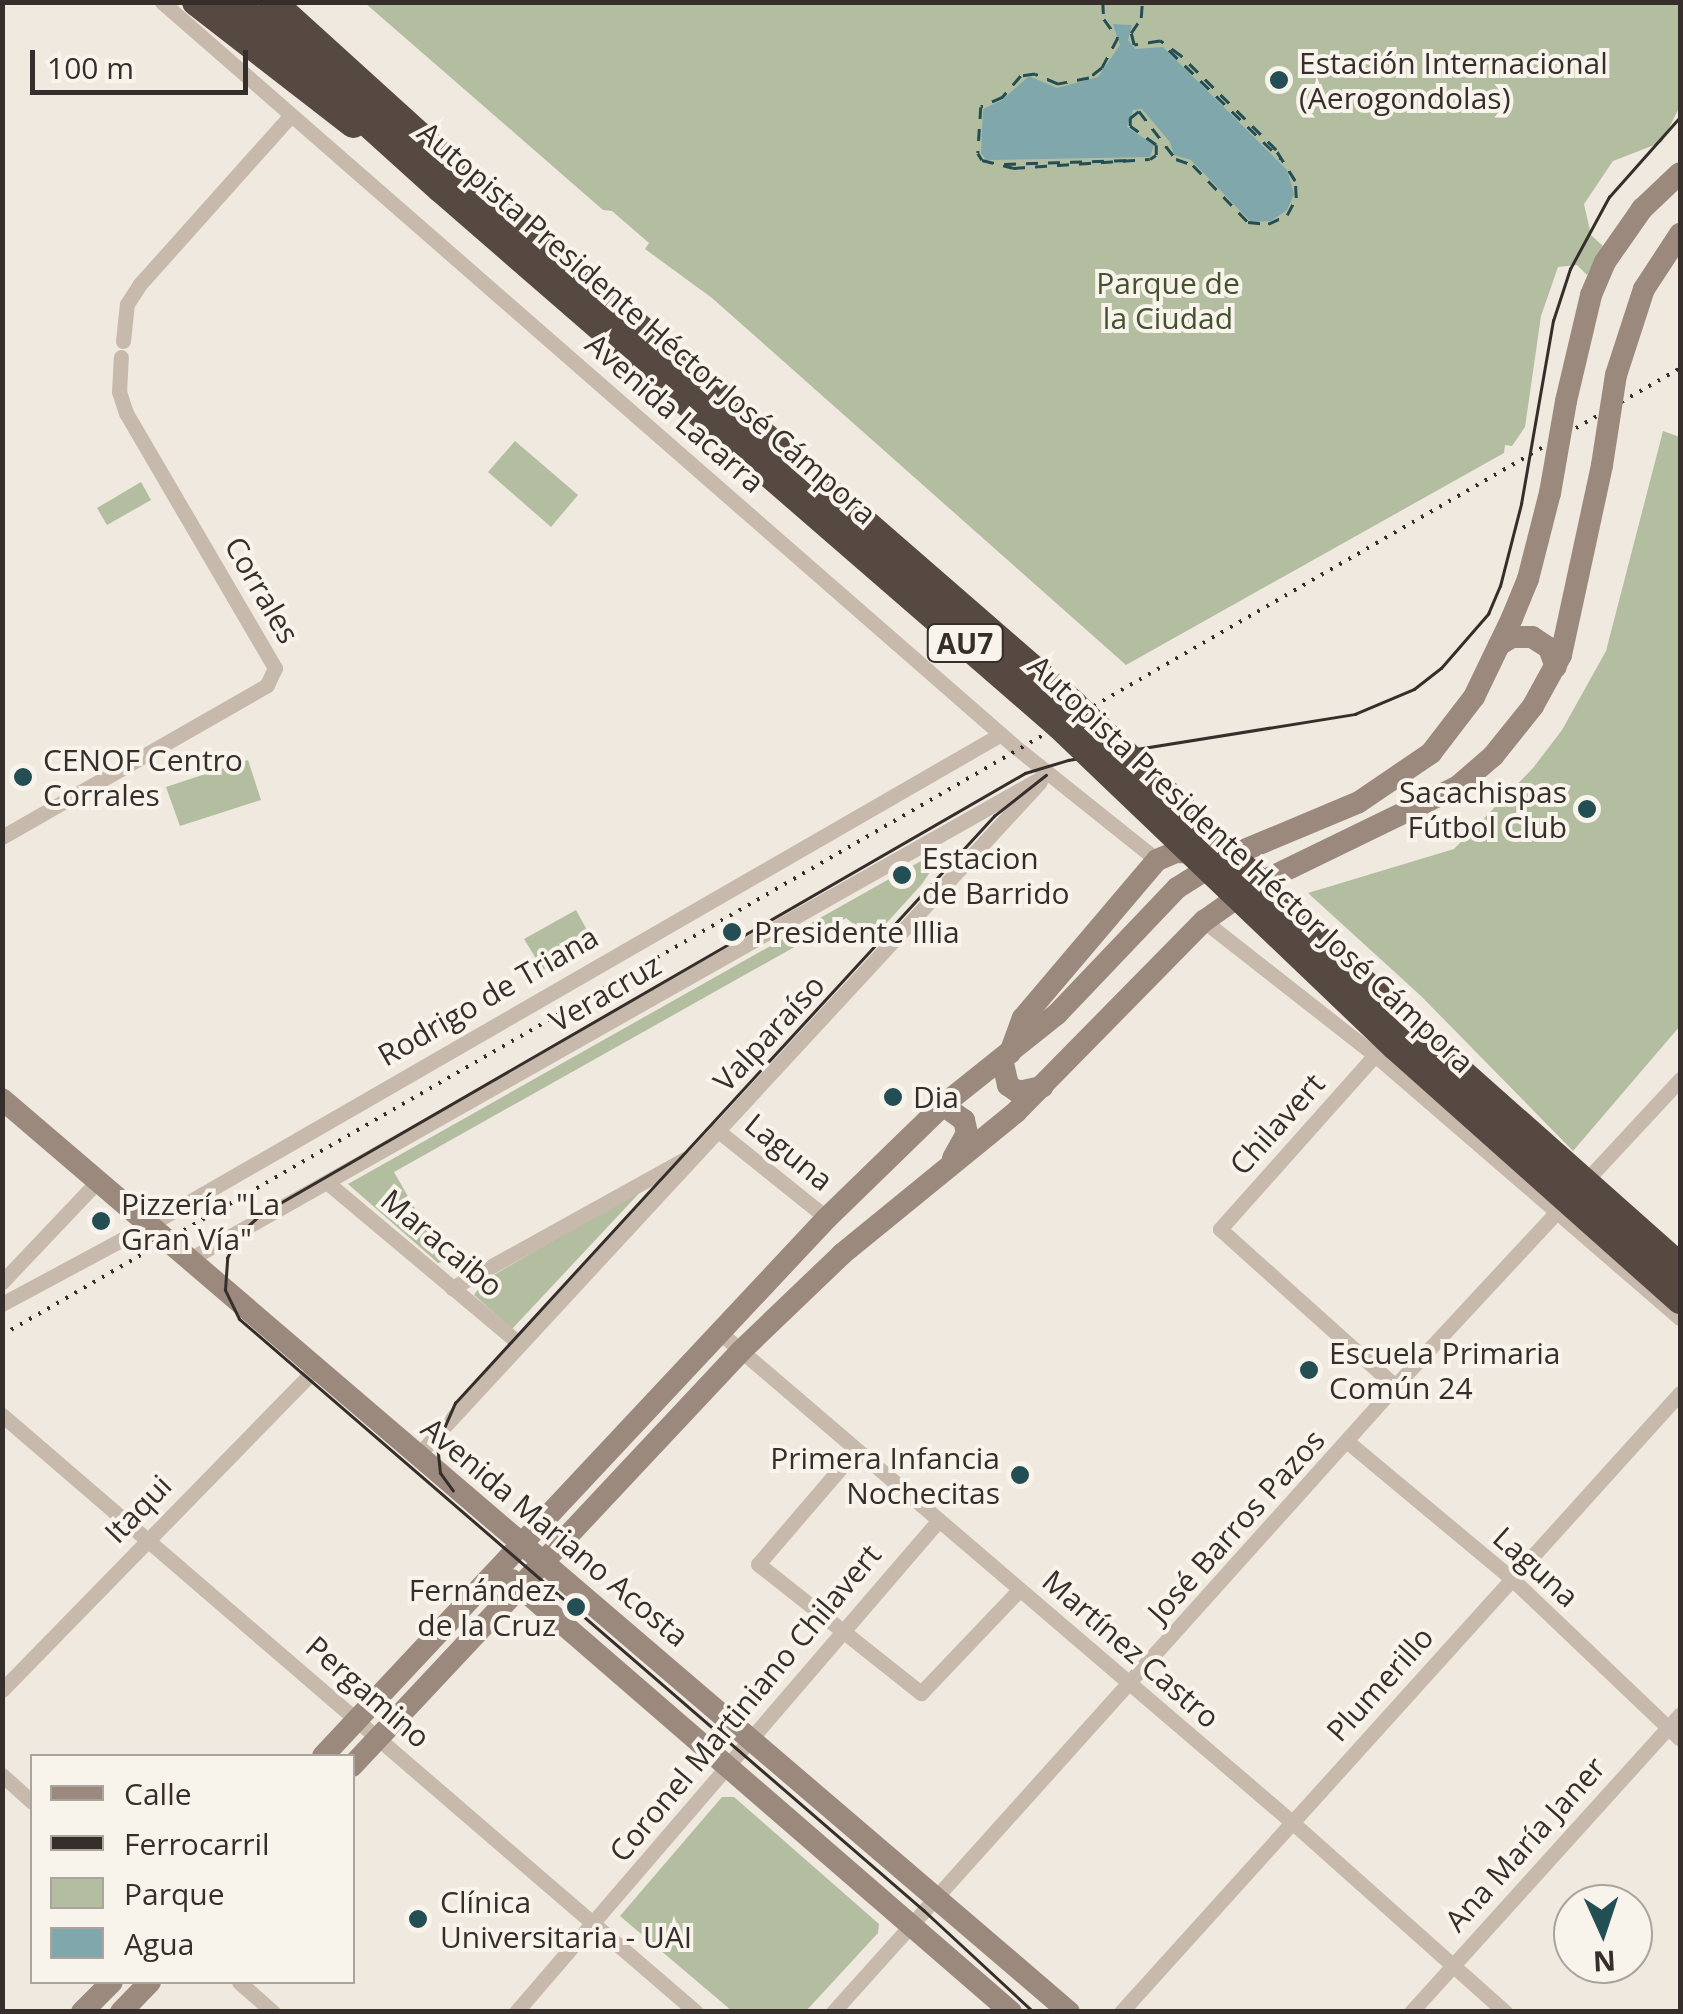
<!DOCTYPE html>
<meta charset="utf-8">
<style>
body{margin:0}
#map{position:relative;width:1683px;height:2014px;overflow:hidden;background:#f0e9df;font-family:"Open Sans",sans-serif}
div>[style]{position:absolute}
[style*='--x']{left:calc(var(--x)*1px);top:calc(var(--y)*1px);width:calc(var(--w)*1px);rotate:calc(var(--a)*1deg)}
.green>*{inset:0;background:#b3bea0}
.water>*{inset:0;background:#80a7ab}
.ferry>*{height:2.5px;margin-top:-1.25px;transform-origin:0;background:repeating-linear-gradient(90deg,#234e54 0 12px,transparent 0 22px)}
.street>*{height:15px;margin:-7.5px;padding:0 7.5px;transform-origin:7.5px;border-radius:7.5px;background:#c7baac}
.secondary>*{height:22px;margin:-11px;padding:0 11px;transform-origin:11px;border-radius:11px;background:#9b897d}
.highway>*{height:28px;margin:-14px;padding:0 14px;transform-origin:14px;border-radius:14px;background:#564942}
.tram>*{height:2.5px;margin:-1.25px;padding:0 1.25px;transform-origin:1.25px;border-radius:1.25px;background:#362e2a}
.rail>*{height:4px;margin-top:-2px;transform-origin:0;background:repeating-linear-gradient(90deg,#362e2a 0 2.5px,transparent 0 10.5px)}
.secondary-bridge>*{height:22px;margin:-11px;padding:0 11px;transform-origin:11px;border-radius:11px;background:#9b897d}
.highway-bridge>*{height:28px;margin:-14px;padding:0 14px;transform-origin:14px;border-radius:14px;background:#564942}
.dots>*{width:28px;height:28px;translate:-50% -50%;box-sizing:border-box;border:5px solid #f8f3eb;border-radius:50%}
span{translate:-50% -50%;white-space:nowrap;text-align:center;line-height:1.15;-webkit-text-stroke:8px #f8f3eb;paint-order:stroke}
.shield-label span{padding:2px 8px;background:#f8f3eb;border:2px solid;border-radius:8px;-webkit-text-stroke-width:0}
.shield-label{font-size:28px;color:#362e2a;font-weight:700}
.poi-label{font-size:30px;color:#362e2a}
.left{translate:0 -50%;text-align:left}
.right{translate:-100% -50%;text-align:right}
.park-label{font-size:30px;color:#445230}
.street-label{font-size:30px;color:#362e2a}
.frame{position:absolute;inset:0;border:5px solid #362e2a;pointer-events:none}
.legend{position:absolute;left:30px;top:1754px;width:325px;height:230px;box-sizing:border-box;background:#f8f3eb;border:2px solid #aaa49e;margin:0;padding:12px 18px;list-style:none;font-size:30px;color:#362e2a}
.legend li{display:flex;align-items:center;gap:20px;height:50px}
.legend b{width:50px;border:2px solid #aaa49e}
.north{position:absolute;left:1553px;top:1884px;width:100px;height:100px;box-sizing:border-box;background:#f8f3eb;border:2px solid #aaa49e;border-radius:50%;rotate:177deg;font-size:28px;font-weight:700;line-height:40px;text-align:center;color:#362e2a}
.north::after{content:'';display:block;margin:auto;width:35px;height:45px;background:#234e54;clip-path:polygon(50% 0,100% 100%,50% 72%,0 100%)}
.scale{position:absolute;left:30px;top:50px;width:218px;height:45px;box-sizing:border-box;border:5px solid #362e2a;border-top:0;padding-left:12px;font-size:30px;line-height:35px;white-space:nowrap;color:#362e2a;-webkit-text-stroke:8px #f8f3eb;paint-order:stroke}
</style>
<div id="map">
<div class="green">
<div style="clip-path:polygon(365px 3px,1680px 3px,1680px 106px,1662px 142px,1613px 161px,1584px 204px,1591px 235px,1604px 247px,1587px 275px,1577px 265px,1558px 267px,1541px 316px,1525px 427px,1512px 446px,1505px 445px,1504px 453px,1126px 665px,712px 298px,645px 249px,649px 243px,612px 211px,603px 210px)"></div>
<div style="clip-path:polygon(1663px 431px,1680px 437px,1680px 1026px,1573px 1151px,1421px 996px,1308px 893px,1454px 849px,1533px 768px,1562px 730px,1606px 651px)"></div>
<div style="clip-path:polygon(515px 441px,578px 495px,551px 527px,488px 472px)"></div>
<div style="clip-path:polygon(141px 482px,151px 500px,107px 525px,97px 508px)"></div>
<div style="clip-path:polygon(248px 760px,261px 800px,180px 826px,166px 787px)"></div>
<div style="clip-path:polygon(937px 852px,940px 857px,922px 884px,872px 939px,846px 918px,394px 1172px,445px 1261px,438px 1263px,348px 1184px)"></div>
<div style="clip-path:polygon(576px 910px,593px 941px,543px 970px,524px 939px)"></div>
<div style="clip-path:polygon(645px 1187px,512px 1329px,474px 1295px,485px 1280px)"></div>
<div style="clip-path:polygon(722px 1797px,734px 1797px,879px 1924px,878px 1933px,806px 2011px,732px 2011px,620px 1916px)"></div>
</div>
<div class="water">
<div style="clip-path:polygon(1113px 24px,1132px 25px,1128px 40px,1135px 49px,1163px 47px,1287px 170px,1294px 194px,1287px 210px,1271px 221px,1251px 222px,1191px 160px,1174px 155px,1170px 142px,1142px 109px,1133px 110px,1127px 127px,1154px 145px,1150px 157px,986px 160px,981px 153px,983px 109px,1002px 100px,1029px 76px,1057px 88px,1098px 77px,1120px 45px)"></div>
</div>
<div class="ferry">
<div style="--x:1103;--y:2;--w:17;--a:87"></div>
<div style="--x:1104;--y:19;--w:24;--a:54"></div>
<div style="--x:1118;--y:38;--w:34;--a:118"></div>
<div style="--x:1102;--y:68;--w:16;--a:142"></div>
<div style="--x:1089;--y:78;--w:32;--a:169"></div>
<div style="--x:1058;--y:84;--w:25;--a:-157"></div>
<div style="--x:1035;--y:74;--w:14;--a:172"></div>
<div style="--x:1021;--y:76;--w:28;--a:131"></div>
<div style="--x:1003;--y:97;--w:24;--a:156"></div>
<div style="--x:981;--y:107;--w:46;--a:93.7"></div>
<div style="--x:978;--y:153;--w:8;--a:60"></div>
<div style="--x:982;--y:160;--w:32;--a:14"></div>
<div style="--x:1013;--y:168;--w:137;--a:-3.8"></div>
<div style="--x:1150;--y:159;--w:7;--a:-34"></div>
<div style="--x:1156;--y:155;--w:10;--a:-90"></div>
<div style="--x:1156;--y:145;--w:32;--a:-144"></div>
<div style="--x:1130;--y:126;--w:8;--a:-90"></div>
<div style="--x:1130;--y:118;--w:11;--a:-38"></div>
<div style="--x:1139;--y:111;--w:61;--a:52.4"></div>
<div style="--x:1176;--y:159;--w:18;--a:19"></div>
<div style="--x:1193;--y:165;--w:79;--a:46"></div>
<div style="--x:1248;--y:222;--w:20;--a:6"></div>
<div style="--x:1268;--y:224;--w:21;--a:-25"></div>
<div style="--x:1287;--y:215;--w:19;--a:-62"></div>
<div style="--x:1296;--y:198;--w:17;--a:-93"></div>
<div style="--x:1295;--y:181;--w:36;--a:-122"></div>
<div style="--x:1276;--y:150;--w:134;--a:-135.3"></div>
<div style="--x:1181;--y:56;--w:26;--a:-144"></div>
<div style="--x:1160;--y:41;--w:26;--a:171"></div>
<div style="--x:1134;--y:45;--w:12;--a:-104"></div>
<div style="--x:1131;--y:33;--w:18;--a:-56"></div>
<div style="--x:1141;--y:18;--w:16;--a:-86"></div>
<div style="--x:1169;--y:50;--w:156;--a:44.2"></div>
<div style="--x:1004;--y:164;--w:127;--a:-1.8"></div>
</div>
<div class="street">
<div style="--x:162;--y:2;--w:1130;--a:41.12"></div>
<div style="--x:1013;--y:745;--w:184;--a:38.6"></div>
<div style="--x:123;--y:341;--w:37;--a:-84"></div>
<div style="--x:127;--y:304;--w:24;--a:-57"></div>
<div style="--x:140;--y:284;--w:225;--a:-48.2"></div>
<div style="--x:2;--y:837;--w:305;--a:-29.8"></div>
<div style="--x:267;--y:685;--w:19;--a:-65"></div>
<div style="--x:275;--y:668;--w:295;--a:-120.3"></div>
<div style="--x:126;--y:413;--w:22;--a:-108"></div>
<div style="--x:119;--y:392;--w:35;--a:-87"></div>
<div style="--x:1204;--y:921;--w:217;--a:38.1"></div>
<div style="--x:1375;--y:1055;--w:403;--a:40.8"></div>
<div style="--x:1375;--y:1055;--w:233;--a:131.7"></div>
<div style="--x:1220;--y:1229;--w:235;--a:41.9"></div>
<div style="--x:717;--y:1130;--w:141;--a:38.7"></div>
<div style="--x:329;--y:1184;--w:249;--a:40"></div>
<div style="--x:190;--y:1259;--w:986;--a:-29.48"></div>
<div style="--x:2;--y:1282;--w:139;--a:-46.5"></div>
<div style="--x:452;--y:1288;--w:266;--a:-29"></div>
<div style="--x:2;--y:1304;--w:167;--a:-28.3"></div>
<div style="--x:149;--y:1225;--w:983;--a:-29.95"></div>
<div style="--x:718;--y:1331;--w:757;--a:40.55"></div>
<div style="--x:1293;--y:1823;--w:284;--a:41.7"></div>
<div style="--x:2;--y:1415;--w:915;--a:40.7"></div>
<div style="--x:1349;--y:1443;--w:211;--a:39.8"></div>
<div style="--x:1511;--y:1578;--w:233;--a:43.6"></div>
<div style="--x:855;--y:1451;--w:149;--a:130.6"></div>
<div style="--x:758;--y:1564;--w:208;--a:38.4"></div>
<div style="--x:921;--y:1693;--w:142;--a:-46.4"></div>
<div style="--x:418;--y:1455;--w:916;--a:-47.26"></div>
<div style="--x:2;--y:1690;--w:448;--a:-45.7"></div>
<div style="--x:2;--y:1775;--w:40;--a:42"></div>
<div style="--x:239;--y:1982;--w:45;--a:41.4"></div>
<div style="--x:516;--y:2012;--w:647;--a:-49.32"></div>
<div style="--x:833;--y:2012;--w:841;--a:-48.08"></div>
<div style="--x:1395;--y:1386;--w:419;--a:-47.1"></div>
<div style="--x:1121;--y:2012;--w:834;--a:-47.92"></div>
<div style="--x:1411;--y:2012;--w:401;--a:-47.9"></div>
</div>
<div class="secondary">
<div style="--x:1616;--y:375;--w:90;--a:-72"></div>
<div style="--x:1644;--y:289;--w:66;--a:-56.8"></div>
<div style="--x:1566;--y:401;--w:109;--a:-76.7"></div>
<div style="--x:1591;--y:295;--w:36;--a:-67"></div>
<div style="--x:1605;--y:262;--w:65;--a:-55.1"></div>
<div style="--x:1642;--y:209;--w:52;--a:-43.5"></div>
<div style="--x:1499;--y:645;--w:15;--a:-32"></div>
<div style="--x:1512;--y:637;--w:20;--a:0"></div>
<div style="--x:1532;--y:637;--w:20;--a:33"></div>
<div style="--x:1549;--y:648;--w:20;--a:70"></div>
<div style="--x:1010;--y:1053;--w:37;--a:-70"></div>
<div style="--x:1023;--y:1018;--w:207;--a:-49.7"></div>
<div style="--x:1157;--y:860;--w:21;--a:-23"></div>
<div style="--x:1176;--y:852;--w:26;--a:2"></div>
<div style="--x:1002;--y:1059;--w:27;--a:77"></div>
<div style="--x:1008;--y:1085;--w:12;--a:35"></div>
<div style="--x:1018;--y:1092;--w:25;--a:-12"></div>
<div style="--x:2;--y:1099;--w:1404;--a:40.55"></div>
<div style="--x:943;--y:1105;--w:26;--a:36"></div>
<div style="--x:964;--y:1120;--w:13;--a:77"></div>
<div style="--x:967;--y:1133;--w:29;--a:119"></div>
<div style="--x:512;--y:1580;--w:660;--a:40.88"></div>
<div style="--x:323;--y:1756;--w:737;--a:-46.87"></div>
<div style="--x:827;--y:1218;--w:162;--a:-44.2"></div>
<div style="--x:943;--y:1105;--w:146;--a:-38.6"></div>
<div style="--x:1057;--y:1014;--w:174;--a:-46.4"></div>
<div style="--x:1177;--y:888;--w:54;--a:-32.2"></div>
<div style="--x:1223;--y:859;--w:147;--a:-22.7"></div>
<div style="--x:1359;--y:802;--w:87;--a:-34.2"></div>
<div style="--x:1431;--y:753;--w:71;--a:-52.5"></div>
<div style="--x:1474;--y:697;--w:88;--a:-64.3"></div>
<div style="--x:1512;--y:618;--w:42;--a:-67.7"></div>
<div style="--x:1528;--y:579;--w:89;--a:-75.7"></div>
<div style="--x:352;--y:1766;--w:569;--a:-46.85"></div>
<div style="--x:741;--y:1351;--w:140;--a:-43.8"></div>
<div style="--x:842;--y:1254;--w:225;--a:-39.2"></div>
<div style="--x:1016;--y:1112;--w:268;--a:-45.5"></div>
<div style="--x:1204;--y:921;--w:62;--a:-35.2"></div>
<div style="--x:1255;--y:885;--w:225;--a:-25.9"></div>
<div style="--x:1457;--y:787;--w:48;--a:-40.7"></div>
<div style="--x:1493;--y:756;--w:64;--a:-51.3"></div>
<div style="--x:1533;--y:706;--w:58;--a:-61.2"></div>
<div style="--x:1561;--y:655;--w:194;--a:-77.8"></div>
<div style="--x:82;--y:2012;--w:42;--a:-45"></div>
<div style="--x:121;--y:2012;--w:42;--a:-46"></div>
</div>
<div class="highway">
<div style="--x:196;--y:2;--w:199;--a:37.8"></div>
<div style="--x:272;--y:2;--w:258;--a:42.2"></div>
<div style="--x:463;--y:175;--w:420;--a:40.9"></div>
</div>
<div class="tram">
<div style="--x:453;--y:1491;--w:22;--a:-126"></div>
<div style="--x:440;--y:1473;--w:29;--a:-96"></div>
<div style="--x:437;--y:1444;--w:45;--a:-66.3"></div>
<div style="--x:455;--y:1403;--w:797;--a:-47.44"></div>
<div style="--x:994;--y:816;--w:66;--a:-38.3"></div>
<div style="--x:1033;--y:2012;--w:149;--a:-137.2"></div>
<div style="--x:924;--y:1911;--w:905;--a:-139.17"></div>
<div style="--x:239;--y:1319;--w:32;--a:-116"></div>
<div style="--x:225;--y:1290;--w:32;--a:-86"></div>
<div style="--x:227;--y:1258;--w:28;--a:-63"></div>
<div style="--x:240;--y:1233;--w:28;--a:-42"></div>
<div style="--x:261;--y:1214;--w:882;--a:-29.99"></div>
<div style="--x:1025;--y:773;--w:45;--a:-16.8"></div>
<div style="--x:1068;--y:760;--w:291;--a:-9.1"></div>
<div style="--x:1355;--y:714;--w:64;--a:-23"></div>
<div style="--x:1414;--y:689;--w:34;--a:-38"></div>
<div style="--x:1441;--y:668;--w:72;--a:-49"></div>
<div style="--x:1488;--y:614;--w:30;--a:-67"></div>
<div style="--x:1500;--y:586;--w:85;--a:-75.6"></div>
<div style="--x:1521;--y:504;--w:186;--a:-80.1"></div>
<div style="--x:1553;--y:321;--w:55;--a:-71.9"></div>
<div style="--x:1570;--y:269;--w:82;--a:-61.6"></div>
<div style="--x:1609;--y:197;--w:107;--a:-48.4"></div>
</div>
<div class="rail">
<div style="--x:2;--y:1335;--w:1937;--a:-29.95"></div>
</div>
<div class="secondary-bridge">
<div style="--x:1602;--y:465;--w:91;--a:-81.2"></div>
<div style="--x:1550;--y:493;--w:93;--a:-80.1"></div>
</div>
<div class="highway-bridge">
<div style="--x:234;--y:2;--w:279;--a:42.1"></div>
<div style="--x:441;--y:189;--w:819;--a:40.94"></div>
<div style="--x:1060;--y:726;--w:463;--a:43.7"></div>
<div style="--x:1395;--y:1046;--w:382;--a:41.7"></div>
<div style="--x:781;--y:450;--w:388;--a:41"></div>
<div style="--x:1074;--y:705;--w:467;--a:43.8"></div>
<div style="--x:1411;--y:1028;--w:360;--a:41.6"></div>
</div>
<div class="dots">
<div style="left:1279px;top:80px;background:#234e54"></div>
<div style="left:23px;top:777px;background:#234e54"></div>
<div style="left:1587px;top:809px;background:#234e54"></div>
<div style="left:902px;top:875px;background:#234e54"></div>
<div style="left:732px;top:932px;background:#234e54"></div>
<div style="left:893px;top:1097px;background:#234e54"></div>
<div style="left:101px;top:1221px;background:#234e54"></div>
<div style="left:1309px;top:1370px;background:#234e54"></div>
<div style="left:1020px;top:1475px;background:#234e54"></div>
<div style="left:576px;top:1607px;background:#234e54"></div>
<div style="left:418px;top:1919px;background:#234e54"></div>
</div>
<div class="shield-label">
<span style="left:965px;top:643px">AU7</span>
</div>
<div class="poi-label">
<span class="left" style="left:1299px;top:80px">Estación Internacional<br>(Aerogondolas)</span>
<span class="left" style="left:43px;top:777px">CENOF Centro<br>Corrales</span>
<span class="right" style="left:1567px;top:809px">Sacachispas<br>Fútbol Club</span>
<span class="left" style="left:922px;top:875px">Estacion<br>de Barrido</span>
<span class="left" style="left:754px;top:932px">Presidente Illia</span>
<span class="left" style="left:913px;top:1097px">Dia</span>
<span class="left" style="left:121px;top:1221px">Pizzería "La<br>Gran Vía"</span>
<span class="left" style="left:1329px;top:1370px">Escuela Primaria<br>Común 24</span>
<span class="right" style="left:1000px;top:1475px">Primera Infancia<br>Nochecitas</span>
<span class="right" style="left:556px;top:1607px">Fernández<br>de la Cruz</span>
<span class="left" style="left:440px;top:1919px">Clínica<br>Universitaria - UAI</span>
</div>
<div class="park-label">
<span style="left:1168px;top:300px">Parque de<br>la Ciudad</span>
</div>
<div class="street-label">
<span style="left:647px;top:323px;rotate:41deg">Autopista Presidente Héctor José Cámpora</span>
<span style="left:675px;top:413px;rotate:41deg">Avenida Lacarra</span>
<span style="left:262px;top:590px;rotate:60deg">Corrales</span>
<span style="left:1251px;top:864px;rotate:43deg">Autopista Presidente Héctor José Cámpora</span>
<span style="left:605px;top:993px;rotate:-30deg">Veracruz</span>
<span style="left:488px;top:996px;rotate:-30deg">Rodrigo de Triana</span>
<span style="left:769px;top:1033px;rotate:-47deg">Valparaíso</span>
<span style="left:1277px;top:1124px;rotate:-48deg">Chilavert</span>
<span style="left:789px;top:1152px;rotate:39deg">Laguna</span>
<span style="left:442px;top:1243px;rotate:40deg">Maracaibo</span>
<span style="left:138px;top:1509px;rotate:-46deg">Itaqui</span>
<span style="left:1236px;top:1526px;rotate:-48deg">José Barros Pazos</span>
<span style="left:555px;top:1532px;rotate:40deg">Avenida Mariano Acosta</span>
<span style="left:1536px;top:1567px;rotate:42deg">Laguna</span>
<span style="left:1131px;top:1649px;rotate:41deg">Martínez Castro</span>
<span style="left:1380px;top:1684px;rotate:-48deg">Plumerillo</span>
<span style="left:368px;top:1692px;rotate:41deg">Pergamino</span>
<span style="left:745px;top:1703px;rotate:-50deg">Coronel Martiniano Chilavert</span>
<span style="left:1525px;top:1844px;rotate:-48deg">Ana María Janer</span>
</div>
<div class="frame"></div>
<ul class="legend">
<li><b style="height:12px;background:#9b897d"></b>Calle</li>
<li><b style="height:12px;background:#362e2a"></b>Ferrocarril</li>
<li><b style="height:28px;background:#b3bea0"></b>Parque</li>
<li><b style="height:28px;background:#80a7ab"></b>Agua</li>
</ul>
<div class="north">N</div>
<div class="scale">100 m</div>
</div>
